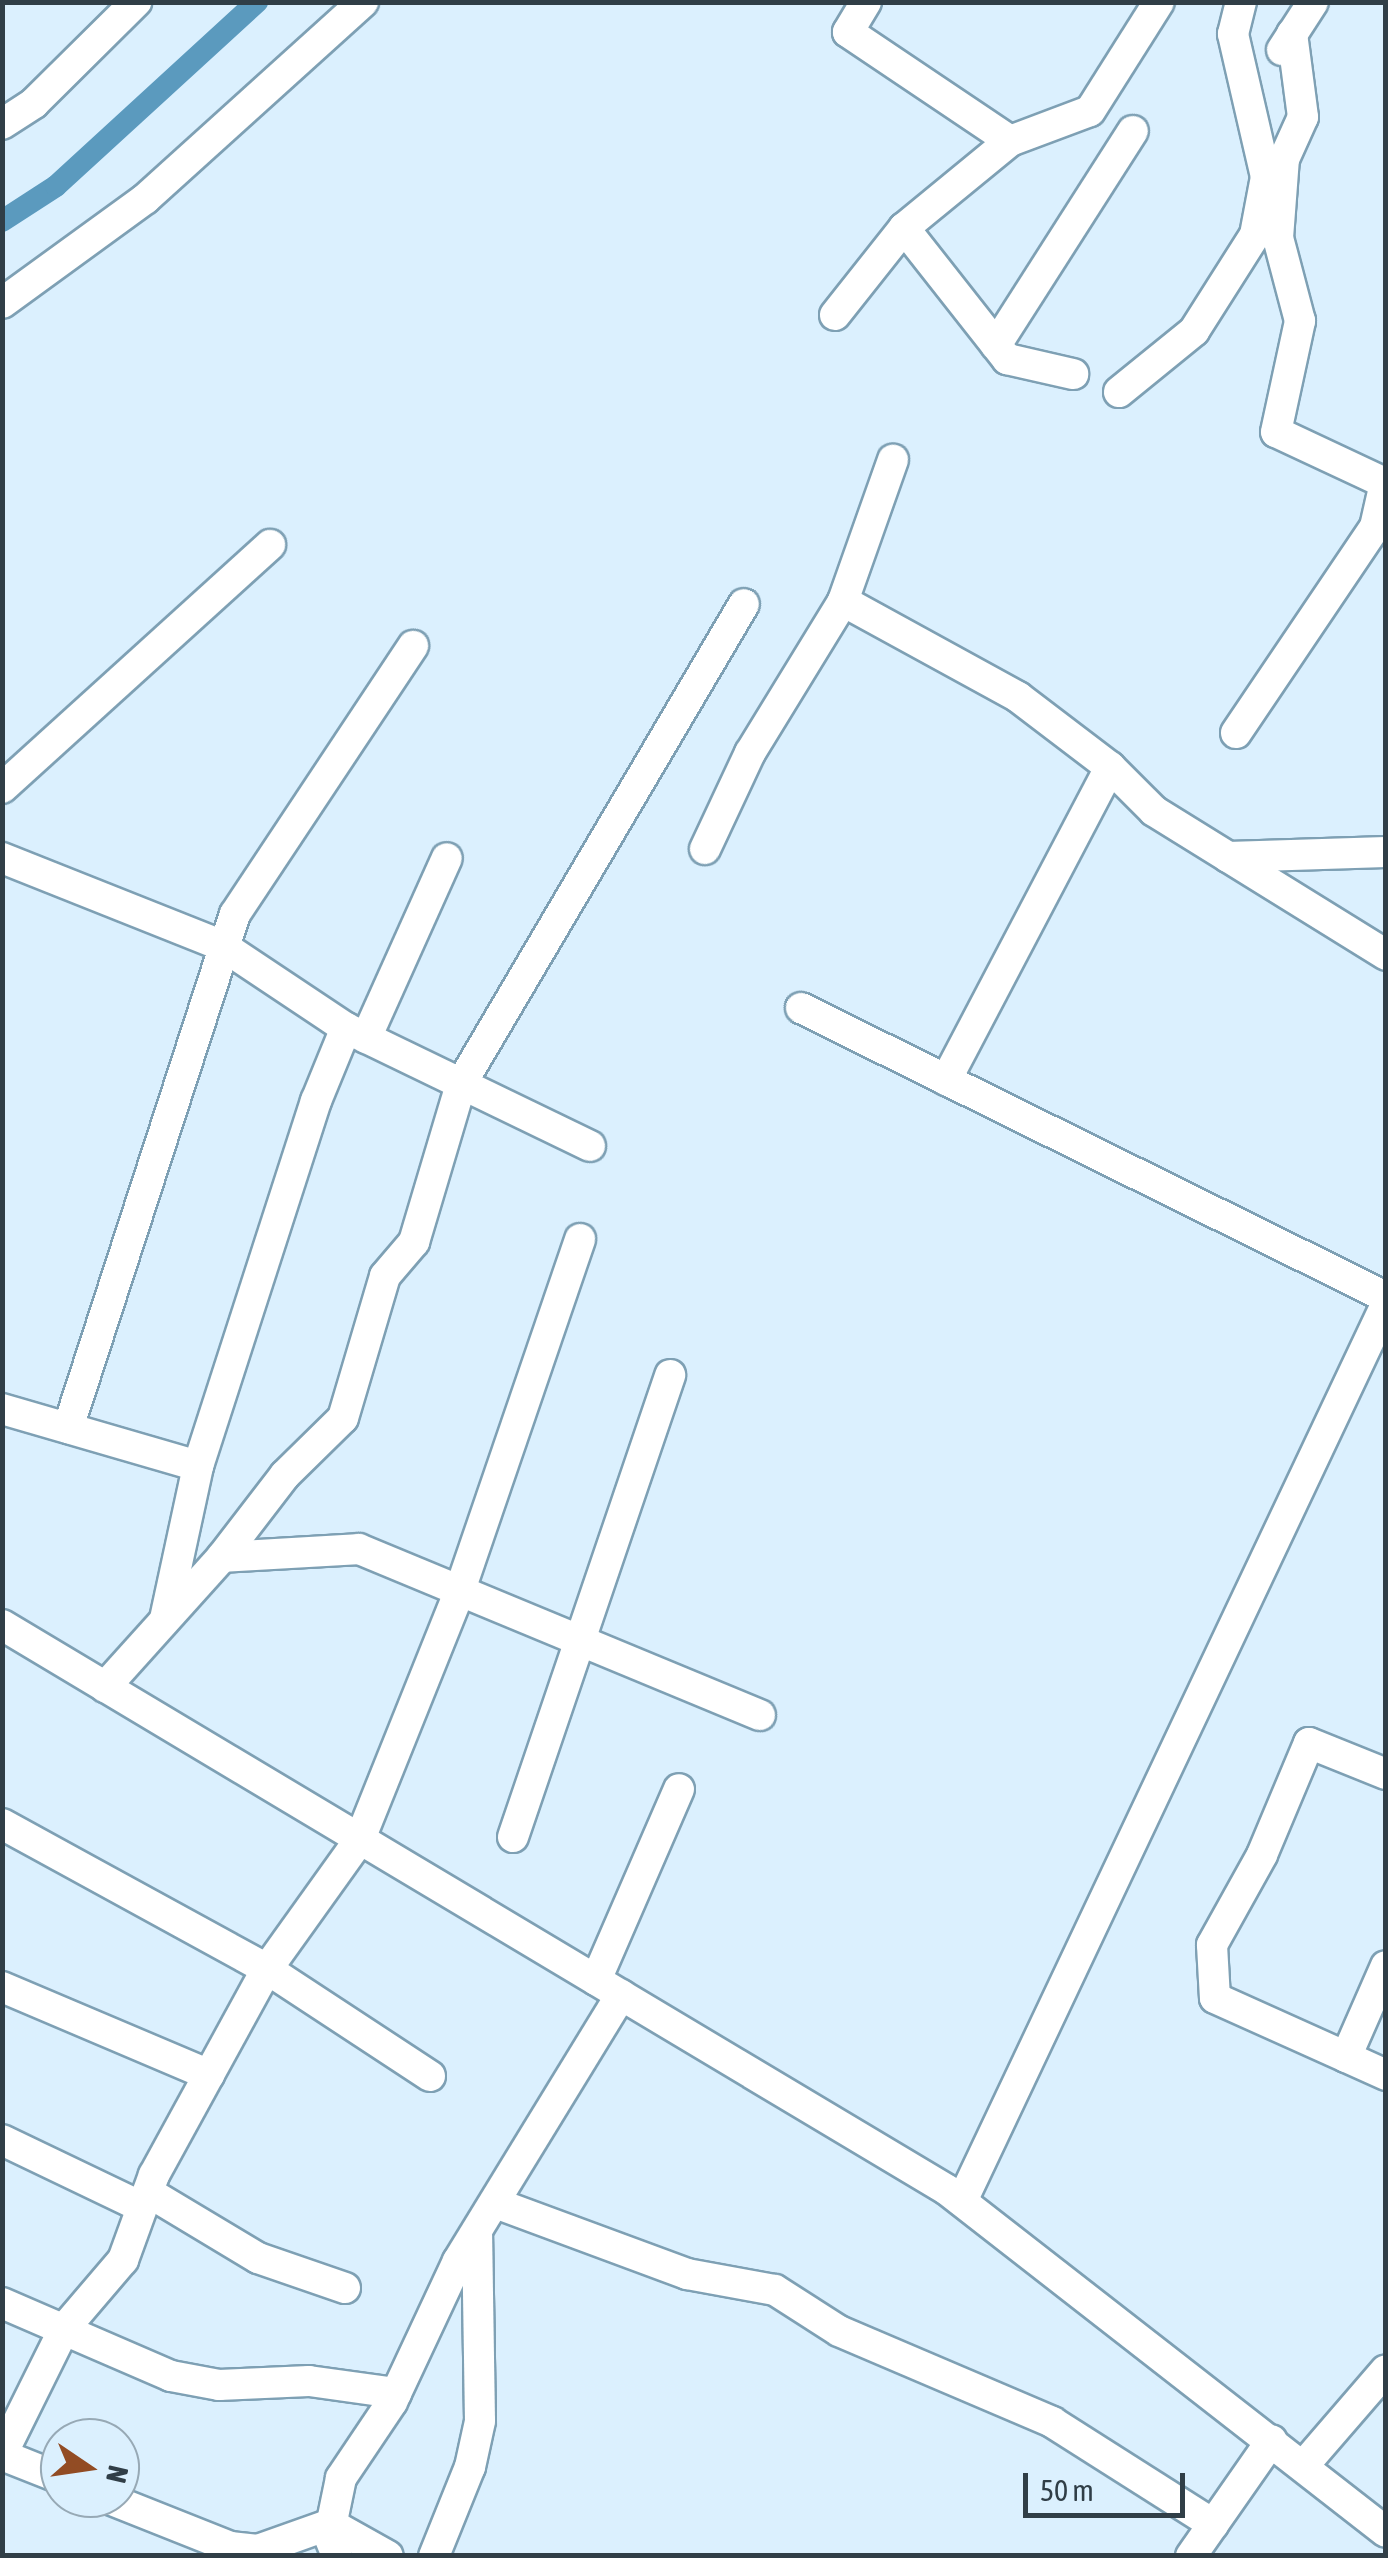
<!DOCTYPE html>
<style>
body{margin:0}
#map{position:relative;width:1388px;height:2558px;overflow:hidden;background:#dbf0fe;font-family:"Asap Condensed",sans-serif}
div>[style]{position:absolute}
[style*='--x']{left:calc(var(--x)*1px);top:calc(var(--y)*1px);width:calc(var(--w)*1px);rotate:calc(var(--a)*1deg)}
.canal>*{height:22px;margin:-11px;padding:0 11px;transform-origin:11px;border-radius:11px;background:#5b9abe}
.roads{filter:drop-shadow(2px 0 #7ea0b4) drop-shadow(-2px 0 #7ea0b4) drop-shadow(0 2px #7ea0b4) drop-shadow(0 -2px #7ea0b4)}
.minor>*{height:30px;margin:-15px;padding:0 15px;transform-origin:15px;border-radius:15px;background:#fff}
span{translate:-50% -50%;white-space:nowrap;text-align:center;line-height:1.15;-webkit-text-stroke:9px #dbf0fe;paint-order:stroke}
.frame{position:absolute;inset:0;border:5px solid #303e47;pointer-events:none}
.north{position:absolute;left:40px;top:2418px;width:100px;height:100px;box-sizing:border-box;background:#dbf0fe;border:2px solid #97a9b5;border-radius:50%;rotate:103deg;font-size:28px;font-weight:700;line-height:40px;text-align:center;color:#303e47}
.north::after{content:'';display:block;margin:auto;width:35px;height:45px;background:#924c24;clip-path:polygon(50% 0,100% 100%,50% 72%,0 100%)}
.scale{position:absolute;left:1023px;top:2473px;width:162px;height:45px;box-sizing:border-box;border:5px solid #303e47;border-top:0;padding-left:12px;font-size:30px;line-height:35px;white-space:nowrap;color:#303e47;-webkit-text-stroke:8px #dbf0fe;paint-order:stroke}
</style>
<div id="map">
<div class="canal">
<div style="--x:2;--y:221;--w:64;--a:-32.9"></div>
<div style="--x:56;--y:186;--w:273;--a:-42.5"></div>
</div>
<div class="roads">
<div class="minor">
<div style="--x:866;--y:2;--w:35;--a:121"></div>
<div style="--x:848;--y:32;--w:195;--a:33.9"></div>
<div style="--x:1282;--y:50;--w:57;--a:-57.1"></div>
<div style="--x:2;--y:124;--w:38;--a:-33"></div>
<div style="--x:34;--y:103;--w:144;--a:-44.7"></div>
<div style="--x:904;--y:228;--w:167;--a:51.8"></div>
<div style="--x:1007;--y:359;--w:68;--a:12.8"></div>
<div style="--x:2;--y:303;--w:177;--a:-36"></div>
<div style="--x:145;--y:199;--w:294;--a:-42.1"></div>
<div style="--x:835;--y:315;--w:111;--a:-51.6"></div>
<div style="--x:904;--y:228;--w:137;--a:-39.4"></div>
<div style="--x:1010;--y:141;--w:85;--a:-20.6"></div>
<div style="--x:1090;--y:111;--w:129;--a:-57.7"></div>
<div style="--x:996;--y:345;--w:254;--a:-57.4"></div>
<div style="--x:1119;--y:392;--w:97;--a:-39.1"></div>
<div style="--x:1194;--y:331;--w:114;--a:-57.6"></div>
<div style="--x:1255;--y:235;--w:59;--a:-79.3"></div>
<div style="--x:1266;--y:177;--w:147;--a:-103"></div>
<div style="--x:1233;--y:34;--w:33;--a:-76"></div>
<div style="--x:843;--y:601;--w:150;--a:-70.5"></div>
<div style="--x:1236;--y:733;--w:249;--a:-56"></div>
<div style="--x:1375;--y:527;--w:45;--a:-77.2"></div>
<div style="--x:1385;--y:483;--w:120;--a:-154.9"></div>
<div style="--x:1276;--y:432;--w:114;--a:-77.8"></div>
<div style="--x:1300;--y:321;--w:86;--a:-104.8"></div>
<div style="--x:1278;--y:238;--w:79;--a:-85.7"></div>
<div style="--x:1284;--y:159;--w:46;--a:-65.7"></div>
<div style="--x:1303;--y:117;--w:84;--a:-97.5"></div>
<div style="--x:2;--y:788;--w:362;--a:-42.2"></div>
<div style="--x:705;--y:849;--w:106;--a:-64.9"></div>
<div style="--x:750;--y:753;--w:178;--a:-58.5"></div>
<div style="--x:843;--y:601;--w:200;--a:28.7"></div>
<div style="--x:1018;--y:697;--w:116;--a:37.3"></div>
<div style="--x:1110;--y:767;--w:62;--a:45"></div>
<div style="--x:1154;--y:811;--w:273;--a:31.8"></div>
<div style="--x:1228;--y:857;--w:158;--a:-1.8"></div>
<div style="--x:2;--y:858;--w:238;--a:21.7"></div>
<div style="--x:223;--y:946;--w:148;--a:33.7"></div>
<div style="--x:346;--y:1028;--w:271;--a:25.8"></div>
<div style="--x:801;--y:1008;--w:652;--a:26.29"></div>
<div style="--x:366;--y:1038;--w:197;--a:-65.8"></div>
<div style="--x:946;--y:1080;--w:353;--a:-62.3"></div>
<div style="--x:2;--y:1409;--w:204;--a:16.2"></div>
<div style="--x:68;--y:1428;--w:540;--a:-72"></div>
<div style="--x:235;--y:914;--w:322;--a:-56.4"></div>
<div style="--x:222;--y:1557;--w:137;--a:-3.3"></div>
<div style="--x:359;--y:1549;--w:434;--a:22.5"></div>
<div style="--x:165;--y:1619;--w:157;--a:-77.8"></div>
<div style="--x:198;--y:1466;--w:384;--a:-72.1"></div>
<div style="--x:316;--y:1101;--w:79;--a:-67.7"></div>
<div style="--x:2;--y:1625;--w:1101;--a:30.87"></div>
<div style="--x:947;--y:2190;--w:556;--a:37.92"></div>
<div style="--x:105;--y:1687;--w:175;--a:-48"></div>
<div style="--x:222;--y:1557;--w:103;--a:-52.5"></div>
<div style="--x:285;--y:1475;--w:81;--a:-44.5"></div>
<div style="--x:343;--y:1418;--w:148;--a:-73.5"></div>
<div style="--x:385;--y:1276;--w:45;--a:-49.5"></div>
<div style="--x:414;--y:1242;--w:165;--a:-73.4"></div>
<div style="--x:461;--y:1084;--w:557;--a:-59.48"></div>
<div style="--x:1386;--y:1774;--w:83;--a:-158.1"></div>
<div style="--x:1309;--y:1743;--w:121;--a:112.8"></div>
<div style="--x:1262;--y:1855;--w:103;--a:119.1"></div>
<div style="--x:1212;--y:1945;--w:53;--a:86.8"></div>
<div style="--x:1215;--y:1998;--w:188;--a:24.2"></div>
<div style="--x:2;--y:1824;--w:302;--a:28.7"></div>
<div style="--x:267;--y:1969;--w:195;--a:33.3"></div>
<div style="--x:513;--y:1837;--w:488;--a:-71.2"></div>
<div style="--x:596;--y:1980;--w:208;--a:-66.5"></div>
<div style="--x:2;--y:1987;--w:225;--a:23"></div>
<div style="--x:1346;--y:2057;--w:99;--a:-66.3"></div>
<div style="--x:2;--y:2140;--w:155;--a:25.6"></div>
<div style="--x:148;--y:2192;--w:128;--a:31"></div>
<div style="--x:258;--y:2258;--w:92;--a:19"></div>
<div style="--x:962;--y:2201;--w:991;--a:-64.68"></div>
<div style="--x:498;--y:2204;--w:202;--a:20.3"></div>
<div style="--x:687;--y:2274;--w:89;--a:10.3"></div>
<div style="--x:775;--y:2290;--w:76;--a:32.6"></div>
<div style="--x:839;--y:2331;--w:232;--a:23.1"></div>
<div style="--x:1052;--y:2422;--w:191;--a:32.4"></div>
<div style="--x:2;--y:2303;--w:184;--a:23.4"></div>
<div style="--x:171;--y:2376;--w:49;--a:10.6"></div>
<div style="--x:219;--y:2385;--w:90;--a:-2.5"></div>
<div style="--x:309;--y:2381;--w:88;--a:7.9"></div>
<div style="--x:2;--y:2454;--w:140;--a:-63.6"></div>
<div style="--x:64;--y:2329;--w:91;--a:-49.5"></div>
<div style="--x:123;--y:2260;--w:90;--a:-70"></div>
<div style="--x:154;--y:2175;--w:235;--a:-61.3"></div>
<div style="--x:267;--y:1969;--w:160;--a:-54.4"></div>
<div style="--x:360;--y:1839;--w:268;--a:-68.1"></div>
<div style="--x:460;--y:1590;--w:371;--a:-71.1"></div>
<div style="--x:2;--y:2455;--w:62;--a:21.6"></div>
<div style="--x:1304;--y:2465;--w:125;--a:-49.2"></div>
<div style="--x:107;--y:2498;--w:132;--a:21.7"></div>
<div style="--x:230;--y:2547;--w:28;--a:6"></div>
<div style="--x:258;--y:2550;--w:77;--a:-19.6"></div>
<div style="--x:331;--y:2524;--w:65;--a:29.3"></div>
<div style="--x:337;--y:2556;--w:22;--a:-112"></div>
<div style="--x:329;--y:2536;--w:59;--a:-78.3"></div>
<div style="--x:341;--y:2478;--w:92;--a:-56.1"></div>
<div style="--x:392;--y:2402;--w:156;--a:-64.9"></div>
<div style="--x:458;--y:2261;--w:312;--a:-58.5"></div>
<div style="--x:434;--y:2556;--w:96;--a:-68"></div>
<div style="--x:470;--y:2467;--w:47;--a:-77.7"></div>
<div style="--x:480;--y:2421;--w:187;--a:-90.9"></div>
<div style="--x:1191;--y:2556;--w:141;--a:-55.1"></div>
</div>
</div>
<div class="frame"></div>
<div class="north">N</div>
<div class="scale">50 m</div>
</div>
